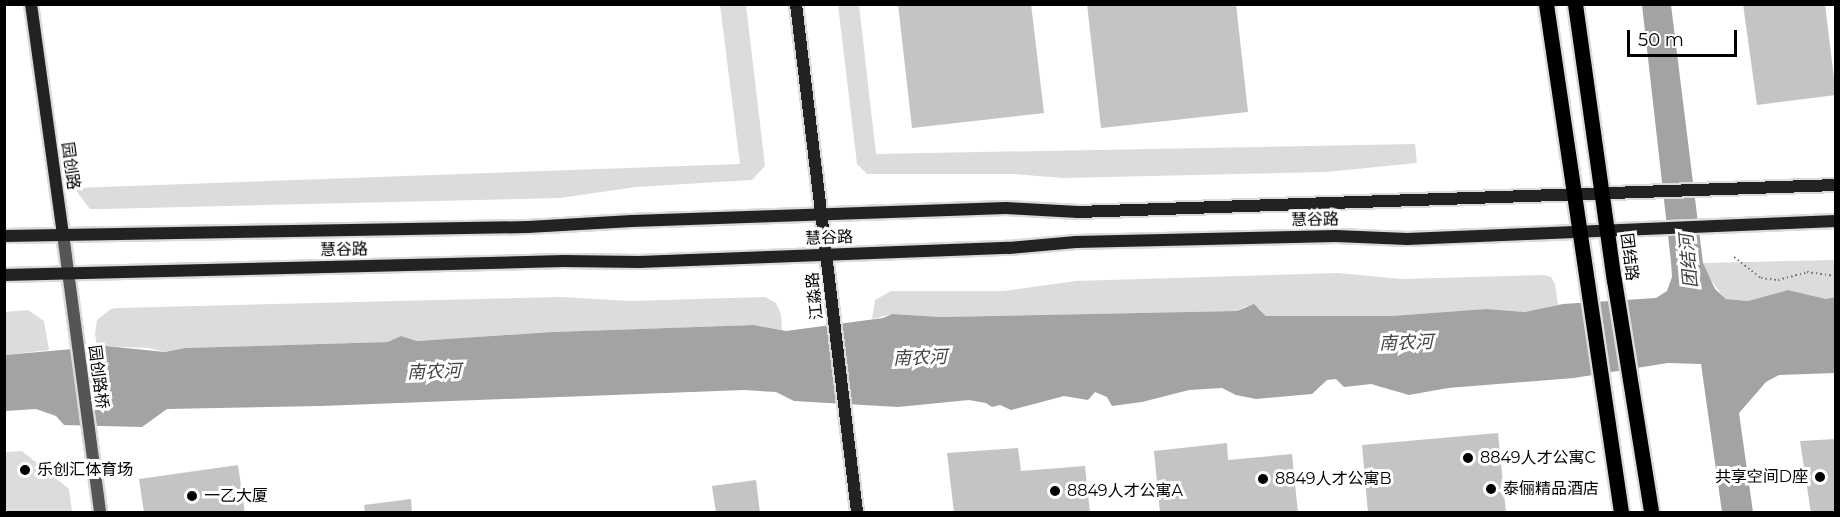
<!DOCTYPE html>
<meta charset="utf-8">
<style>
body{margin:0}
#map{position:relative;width:1840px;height:517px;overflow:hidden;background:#fff;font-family:Montserrat,"Noto Sans SC",sans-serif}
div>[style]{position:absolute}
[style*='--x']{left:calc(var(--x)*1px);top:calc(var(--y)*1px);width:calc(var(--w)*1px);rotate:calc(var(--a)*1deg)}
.green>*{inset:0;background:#dcdcdc}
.water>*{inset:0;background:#a3a3a3}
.building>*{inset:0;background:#c4c4c4}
.path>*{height:2px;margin-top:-1px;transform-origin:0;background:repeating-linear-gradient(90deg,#777 0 1.5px,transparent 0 4.5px)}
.roads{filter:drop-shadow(2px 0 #dbdbdb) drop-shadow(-2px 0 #dbdbdb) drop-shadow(0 2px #dbdbdb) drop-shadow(0 -2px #dbdbdb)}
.street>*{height:12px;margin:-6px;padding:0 6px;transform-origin:6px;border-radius:6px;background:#555}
.secondary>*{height:12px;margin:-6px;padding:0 6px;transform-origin:6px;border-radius:6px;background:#222}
.primary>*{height:15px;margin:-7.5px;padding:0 7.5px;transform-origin:7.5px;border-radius:7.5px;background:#000}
.dots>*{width:16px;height:16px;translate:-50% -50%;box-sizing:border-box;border:3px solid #fff;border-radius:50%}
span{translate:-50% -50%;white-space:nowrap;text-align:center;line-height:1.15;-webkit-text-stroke:6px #fff;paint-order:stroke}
.street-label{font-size:16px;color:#000}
.poi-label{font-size:16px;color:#000}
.left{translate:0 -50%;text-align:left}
.right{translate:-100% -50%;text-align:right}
.water-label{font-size:18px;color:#444;font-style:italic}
.frame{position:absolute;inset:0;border:6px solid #000;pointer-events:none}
.scale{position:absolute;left:1627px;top:30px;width:110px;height:27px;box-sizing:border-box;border:3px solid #000;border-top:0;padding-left:8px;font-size:18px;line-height:21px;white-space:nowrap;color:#000;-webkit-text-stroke:4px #fff;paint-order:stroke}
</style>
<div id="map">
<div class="green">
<div style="clip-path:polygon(720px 5px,746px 5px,765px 166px,752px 180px,636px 187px,560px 198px,103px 209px,90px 209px,74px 188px,740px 164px)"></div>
<div style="clip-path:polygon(838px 5px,859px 5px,876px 154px,1415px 144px,1417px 163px,1326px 172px,1063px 178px,1013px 174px,867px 174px,857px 164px)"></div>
<div style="clip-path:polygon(1835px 260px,1835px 297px,1826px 299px,1788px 290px,1749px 301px,1725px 299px,1707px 275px,1703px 263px)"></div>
<div style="clip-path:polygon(1338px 273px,1401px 279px,1544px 275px,1551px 277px,1555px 284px,1558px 305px,1526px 312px,1486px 309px,1391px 316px,1266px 316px,1259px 308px,1246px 306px,1237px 311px,942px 317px,892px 314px,872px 319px,875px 300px,891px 291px,1004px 291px,1076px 281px)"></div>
<div style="clip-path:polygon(561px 297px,631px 301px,765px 297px,776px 303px,781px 314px,782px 330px,754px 325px,553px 332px,417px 341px,401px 336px,389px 342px,185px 348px,165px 352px,149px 348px,97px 346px,95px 334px,97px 320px,111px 309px,118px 308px)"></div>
<div style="clip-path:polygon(28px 310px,44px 321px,49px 350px,5px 355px,4px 312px)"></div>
<div style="clip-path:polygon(22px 451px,69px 489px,72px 512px,5px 512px,5px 452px)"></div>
</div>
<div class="water">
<div style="clip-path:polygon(1642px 5px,1671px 5px,1703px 263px,1715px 289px,1726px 299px,1748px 301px,1788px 290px,1826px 299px,1835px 297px,1835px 373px,1779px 375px,1766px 382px,1739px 413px,1753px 512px,1722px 512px,1701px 364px,1668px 363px,1574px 378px,1448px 388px,1409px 395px,1371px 384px,1344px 387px,1336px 379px,1327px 380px,1312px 394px,1256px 399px,1236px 395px,1222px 388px,1189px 390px,1142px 402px,1112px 406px,1107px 397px,1095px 392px,1088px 400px,1064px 396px,1011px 410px,1000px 405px,992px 407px,986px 403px,969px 400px,898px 407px,794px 401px,776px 392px,744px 390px,321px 406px,167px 409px,142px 427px,64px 425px,56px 416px,36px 409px,5px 411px,5px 355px,106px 346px,165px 352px,185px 348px,388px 342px,401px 336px,417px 341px,553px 332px,754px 325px,786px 331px,883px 318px,892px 314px,942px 317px,1237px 311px,1254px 304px,1266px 316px,1391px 316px,1486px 309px,1525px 312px,1563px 304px,1656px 298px,1667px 291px,1672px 277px,1671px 262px)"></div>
</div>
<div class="building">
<div style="clip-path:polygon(898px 4px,1031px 4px,1044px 113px,912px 128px)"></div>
<div style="clip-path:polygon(1087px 4px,1236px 4px,1248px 112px,1101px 128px)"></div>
<div style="clip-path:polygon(1743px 4px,1825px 4px,1836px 95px,1757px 105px)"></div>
<div style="clip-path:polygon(1498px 433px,1506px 513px,1368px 513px,1362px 445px)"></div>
<div style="clip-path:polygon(1836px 439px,1836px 513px,1811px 513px,1800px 441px)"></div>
<div style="clip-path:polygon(1227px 443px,1228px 460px,1292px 454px,1298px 513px,1160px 513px,1154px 451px)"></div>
<div style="clip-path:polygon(1018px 448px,1021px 471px,1085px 466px,1090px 513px,954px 513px,947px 453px)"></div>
<div style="clip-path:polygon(238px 465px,245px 513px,144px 513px,139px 479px)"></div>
<div style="clip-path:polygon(756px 480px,760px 513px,716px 513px,712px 486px)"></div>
<div style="clip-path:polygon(411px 499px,412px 513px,365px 513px,364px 505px)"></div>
</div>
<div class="path">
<div style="--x:1734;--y:257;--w:34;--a:38"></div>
<div style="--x:1761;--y:278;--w:17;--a:7"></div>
<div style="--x:1778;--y:280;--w:30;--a:-15"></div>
<div style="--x:1807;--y:272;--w:29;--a:8"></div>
</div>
<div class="roads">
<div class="street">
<div style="--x:63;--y:234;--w:280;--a:82.4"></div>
</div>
<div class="secondary">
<div style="--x:31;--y:4;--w:232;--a:82.1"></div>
<div style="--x:796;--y:4;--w:512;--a:83.15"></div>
<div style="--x:4;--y:236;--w:524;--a:-0.98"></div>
<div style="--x:528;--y:227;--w:104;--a:-3.3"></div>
<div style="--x:632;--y:221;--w:374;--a:-2"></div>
<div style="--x:1006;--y:208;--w:72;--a:3.2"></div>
<div style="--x:1078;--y:212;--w:758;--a:-2.04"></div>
<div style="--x:4;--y:275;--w:560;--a:-1.43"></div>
<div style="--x:564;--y:261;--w:75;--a:0.8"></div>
<div style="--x:639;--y:262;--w:370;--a:-2.2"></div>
<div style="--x:1009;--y:248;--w:67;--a:-5.1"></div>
<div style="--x:1076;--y:242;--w:260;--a:-1.3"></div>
<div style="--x:1336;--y:236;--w:71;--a:2.4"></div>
<div style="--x:1407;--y:239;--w:429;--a:-2.4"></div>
</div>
<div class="primary">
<div style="--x:1546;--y:4;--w:514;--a:81.6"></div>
<div style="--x:1575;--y:4;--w:279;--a:82"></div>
<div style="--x:1614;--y:280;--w:235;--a:80.9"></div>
</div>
</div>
<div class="dots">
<div style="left:1468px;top:458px;background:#000"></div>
<div style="left:25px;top:470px;background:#000"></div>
<div style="left:1820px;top:477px;background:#000"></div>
<div style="left:1263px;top:479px;background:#000"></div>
<div style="left:1491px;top:489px;background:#000"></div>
<div style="left:1055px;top:491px;background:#000"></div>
<div style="left:192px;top:496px;background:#000"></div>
</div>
<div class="street-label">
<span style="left:70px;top:166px;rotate:82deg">园创路</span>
<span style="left:1315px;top:220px;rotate:-1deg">慧谷路</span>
<span style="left:829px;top:238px;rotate:-2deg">慧谷路</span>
<span style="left:344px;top:250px;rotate:-1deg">慧谷路</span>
<span style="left:1629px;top:257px;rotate:83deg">团结路</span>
<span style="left:815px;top:296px;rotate:-96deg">江淼路</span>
<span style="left:98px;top:377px;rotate:83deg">园创路桥</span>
</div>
<div class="poi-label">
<span class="left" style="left:1480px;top:458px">8849人才公寓C</span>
<span class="left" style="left:37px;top:470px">乐创汇体育场</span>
<span class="right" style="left:1808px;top:477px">共享空间D座</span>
<span class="left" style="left:1275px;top:479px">8849人才公寓B</span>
<span class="left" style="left:1503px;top:489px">泰俪精品酒店</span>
<span class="left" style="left:1067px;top:491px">8849人才公寓A</span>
<span class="left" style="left:204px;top:496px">一乙大厦</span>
</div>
<div class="water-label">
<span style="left:1689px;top:261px;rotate:-95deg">团结河</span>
<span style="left:1406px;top:343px;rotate:-2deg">南农河</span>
<span style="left:920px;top:358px;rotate:-2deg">南农河</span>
<span style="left:434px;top:372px;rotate:-2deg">南农河</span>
</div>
<div class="frame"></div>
<div class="scale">50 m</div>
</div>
